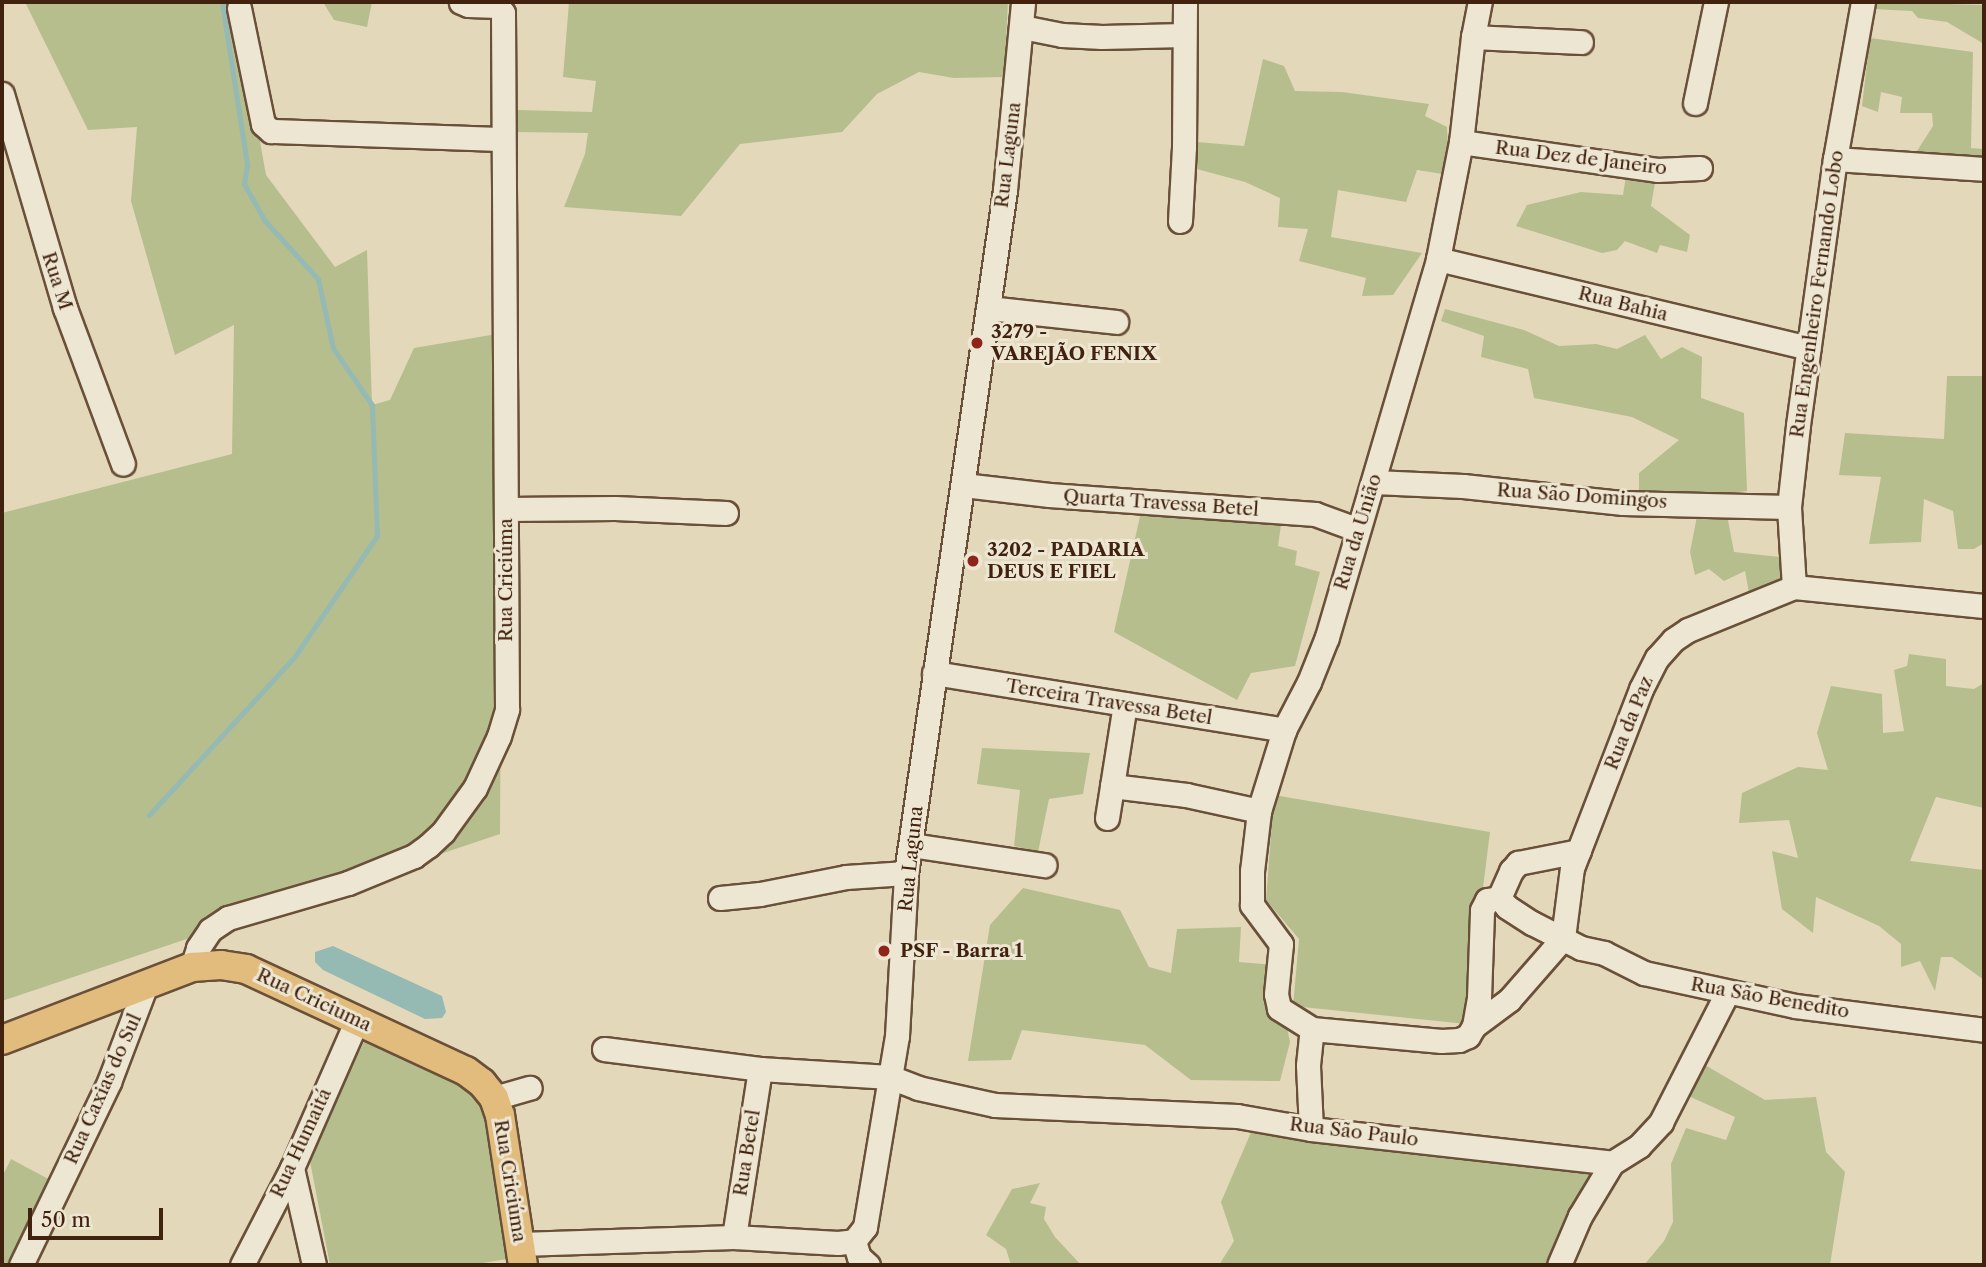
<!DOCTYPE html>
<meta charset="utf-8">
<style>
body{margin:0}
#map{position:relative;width:1986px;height:1267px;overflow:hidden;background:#e4d8ba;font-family:"Libre Caslon Text",serif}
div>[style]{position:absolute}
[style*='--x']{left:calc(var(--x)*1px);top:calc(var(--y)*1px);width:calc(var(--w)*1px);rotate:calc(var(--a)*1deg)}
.green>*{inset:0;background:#b6be8e}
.water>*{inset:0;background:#95b9b3}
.stream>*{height:5px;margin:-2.5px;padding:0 2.5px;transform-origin:2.5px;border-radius:2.5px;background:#95b9b3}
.roads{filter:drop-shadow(2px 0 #6a5039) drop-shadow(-2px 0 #6a5039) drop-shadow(0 2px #6a5039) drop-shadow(0 -2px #6a5039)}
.minor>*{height:23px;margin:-11.5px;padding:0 11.5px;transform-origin:11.5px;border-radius:11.5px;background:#ede6d2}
.major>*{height:28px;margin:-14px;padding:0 14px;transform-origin:14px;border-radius:14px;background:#e2bc7d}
.dots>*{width:19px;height:19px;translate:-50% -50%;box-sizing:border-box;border:4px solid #ede6d2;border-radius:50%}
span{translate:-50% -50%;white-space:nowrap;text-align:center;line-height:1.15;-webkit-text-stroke:6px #ede6d2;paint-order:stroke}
.street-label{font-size:19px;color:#41220e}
.poi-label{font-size:19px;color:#41220e;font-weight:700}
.left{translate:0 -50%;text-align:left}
.frame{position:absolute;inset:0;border:4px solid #41220e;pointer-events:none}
.scale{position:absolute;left:28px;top:1208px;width:135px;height:32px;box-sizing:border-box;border:4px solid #41220e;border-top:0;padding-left:9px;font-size:21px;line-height:24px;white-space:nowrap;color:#41220e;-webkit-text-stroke:5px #ede6d2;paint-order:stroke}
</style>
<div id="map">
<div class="green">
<div style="clip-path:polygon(25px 2px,235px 2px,266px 175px,335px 267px,367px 250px,372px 405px,390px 400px,414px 348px,503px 333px,500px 834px,2px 1001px,2px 513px,232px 454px,234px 325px,175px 355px,131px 201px,137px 127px,88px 130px)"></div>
<div style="clip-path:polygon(323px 2px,372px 2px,367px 27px,334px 20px)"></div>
<div style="clip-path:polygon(569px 2px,1008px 2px,1004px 77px,954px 78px,919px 72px,877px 94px,842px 132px,740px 144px,681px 216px,564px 207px,585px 154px,588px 133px,514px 132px,518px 110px,592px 112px,596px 81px,563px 77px)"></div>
<div style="clip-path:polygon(1874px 2px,1984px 5px,1984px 44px,1947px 22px,1918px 18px,1912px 11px,1873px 9px)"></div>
<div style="clip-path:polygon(1870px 38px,1973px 52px,1971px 148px,1984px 149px,1984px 159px,1917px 151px,1933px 126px,1932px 113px,1900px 113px,1902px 97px,1881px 92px,1878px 112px,1862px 106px)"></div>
<div style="clip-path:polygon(1263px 59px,1284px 66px,1295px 91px,1342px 92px,1429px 104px,1425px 116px,1447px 127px,1449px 175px,1417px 170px,1406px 202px,1338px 190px,1331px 237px,1422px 253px,1393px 295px,1362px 296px,1366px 278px,1299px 261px,1308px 229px,1278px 227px,1280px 198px,1245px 182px,1193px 168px,1197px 142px,1244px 146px)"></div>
<div style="clip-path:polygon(1626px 176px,1656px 177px,1651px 206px,1690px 235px,1687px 252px,1660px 245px,1657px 253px,1625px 241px,1617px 250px,1602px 253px,1516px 226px,1527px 205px,1581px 192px,1623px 195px)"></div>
<div style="clip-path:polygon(1445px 309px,1524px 330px,1559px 346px,1596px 344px,1617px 349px,1645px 335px,1661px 359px,1682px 347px,1702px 357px,1701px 398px,1744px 413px,1747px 491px,1720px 494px,1639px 491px,1639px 473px,1679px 440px,1632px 417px,1534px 398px,1528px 369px,1481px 357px,1484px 336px,1441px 321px)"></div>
<div style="clip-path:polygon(1947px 376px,1984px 376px,1984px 543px,1974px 549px,1958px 549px,1953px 511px,1924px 499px,1921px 542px,1869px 544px,1881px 477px,1839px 475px,1845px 433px,1944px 439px)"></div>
<div style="clip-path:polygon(1123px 510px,1281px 525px,1278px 546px,1297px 551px,1295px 565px,1320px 572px,1295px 666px,1251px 673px,1237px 700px,1114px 632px,1141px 512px)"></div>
<div style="clip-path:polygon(1698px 511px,1727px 515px,1734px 552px,1780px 557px,1782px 582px,1750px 598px,1745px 571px,1724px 581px,1709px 569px,1695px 575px,1690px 552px)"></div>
<div style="clip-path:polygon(1909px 654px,1946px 659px,1946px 686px,1974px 689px,1984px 683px,1984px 837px,1984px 808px,1936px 797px,1910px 861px,1984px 870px,1984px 980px,1952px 957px,1941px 957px,1935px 991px,1920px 961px,1901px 967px,1901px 944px,1879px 926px,1816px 897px,1813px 933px,1782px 909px,1772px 851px,1798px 858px,1789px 820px,1739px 823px,1742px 793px,1798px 767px,1828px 770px,1817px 733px,1831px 686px,1882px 694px,1883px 733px,1904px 731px,1894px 670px,1907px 666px)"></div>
<div style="clip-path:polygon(982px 748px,1090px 753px,1083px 794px,1049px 799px,1038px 852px,1014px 846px,1020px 790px,977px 784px)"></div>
<div style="clip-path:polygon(1274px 795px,1490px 832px,1466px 1024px,1293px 1006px,1299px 939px,1266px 900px)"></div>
<div style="clip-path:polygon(1023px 888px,1120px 910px,1149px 967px,1171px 973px,1177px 929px,1241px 927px,1239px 962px,1274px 965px,1290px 1042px,1280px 1081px,1191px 1080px,1145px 1045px,1022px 1030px,1011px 1060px,968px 1061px,990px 925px)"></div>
<div style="clip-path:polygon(374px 1021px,496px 1087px,530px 1255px,471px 1265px,330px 1265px,309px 1156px)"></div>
<div style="clip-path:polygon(1705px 1065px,1765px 1100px,1816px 1097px,1826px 1152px,1845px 1172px,1830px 1265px,1644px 1265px,1664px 1241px,1673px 1222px,1671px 1164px,1686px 1128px,1726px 1140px,1735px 1117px,1686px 1095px)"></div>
<div style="clip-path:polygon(1252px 1130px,1593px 1170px,1545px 1265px,1219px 1265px,1234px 1241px,1221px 1202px)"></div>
<div style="clip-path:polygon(11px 1159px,54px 1182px,11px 1265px,2px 1265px,2px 1177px)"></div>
<div style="clip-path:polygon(1040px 1183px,1030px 1203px,1046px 1207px,1044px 1219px,1055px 1237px,1081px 1265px,1011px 1265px,1006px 1249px,986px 1235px,1012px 1189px)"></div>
</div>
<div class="water">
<div style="clip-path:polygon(333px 946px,442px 996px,446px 1012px,442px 1018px,425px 1019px,323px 970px,315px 962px,315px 952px)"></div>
</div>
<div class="stream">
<div style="--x:149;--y:815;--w:216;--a:-47.4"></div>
<div style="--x:295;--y:656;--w:145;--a:-55.7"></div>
<div style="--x:377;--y:536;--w:131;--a:-92.2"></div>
<div style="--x:372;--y:405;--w:69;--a:-124.4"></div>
<div style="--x:333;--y:348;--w:71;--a:-102.3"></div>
<div style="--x:318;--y:279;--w:79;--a:-132.4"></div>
<div style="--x:265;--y:221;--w:43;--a:-119.6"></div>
<div style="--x:244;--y:184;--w:20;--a:-81"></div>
<div style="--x:247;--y:164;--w:164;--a:-98.8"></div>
</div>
<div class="roads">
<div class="minor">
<div style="--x:239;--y:8;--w:118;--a:78.3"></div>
<div style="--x:263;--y:124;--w:11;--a:41"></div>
<div style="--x:271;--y:131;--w:231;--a:2"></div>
<div style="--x:1022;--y:27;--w:41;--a:11.3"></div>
<div style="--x:1062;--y:35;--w:40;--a:2.9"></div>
<div style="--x:1102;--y:37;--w:82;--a:-1.4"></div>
<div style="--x:1473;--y:37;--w:108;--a:2.7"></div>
<div style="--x:2;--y:94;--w:223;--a:73.6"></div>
<div style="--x:65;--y:308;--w:166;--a:69.6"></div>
<div style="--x:1695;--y:103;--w:103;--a:-78.3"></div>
<div style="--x:1461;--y:142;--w:198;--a:8.1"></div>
<div style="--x:1657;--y:170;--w:43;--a:-2.7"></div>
<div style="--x:1835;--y:159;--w:149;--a:3.8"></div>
<div style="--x:1180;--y:221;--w:74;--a:-86.9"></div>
<div style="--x:1184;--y:147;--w:145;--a:-89.6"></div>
<div style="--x:1438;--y:259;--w:381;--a:13.5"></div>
<div style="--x:988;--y:308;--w:129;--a:6.2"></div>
<div style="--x:1374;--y:482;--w:89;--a:2.6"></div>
<div style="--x:1463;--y:486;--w:161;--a:6.1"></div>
<div style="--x:1623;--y:503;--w:166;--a:1.4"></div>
<div style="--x:963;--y:485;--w:87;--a:6.6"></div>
<div style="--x:1049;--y:495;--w:267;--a:4.1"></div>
<div style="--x:1315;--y:514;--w:44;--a:20.1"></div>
<div style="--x:506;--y:509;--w:109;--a:-0.5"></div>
<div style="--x:615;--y:508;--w:111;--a:2.6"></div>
<div style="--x:1794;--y:587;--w:80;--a:-93.6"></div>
<div style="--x:1789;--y:507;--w:82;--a:-83.7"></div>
<div style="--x:1798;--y:425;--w:269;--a:-82.1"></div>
<div style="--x:1835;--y:159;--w:159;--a:-79.9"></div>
<div style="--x:934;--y:673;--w:355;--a:9.2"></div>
<div style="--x:1112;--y:786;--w:83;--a:-81"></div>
<div style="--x:1107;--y:818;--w:32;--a:-81"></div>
<div style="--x:1112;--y:786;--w:75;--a:6.9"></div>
<div style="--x:1186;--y:795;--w:75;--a:12.4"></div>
<div style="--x:912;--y:845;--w:134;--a:8.6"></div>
<div style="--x:720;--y:898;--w:40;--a:-5.7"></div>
<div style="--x:760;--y:894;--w:88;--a:-11.2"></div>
<div style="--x:846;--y:877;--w:60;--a:-3.8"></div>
<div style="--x:1499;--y:898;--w:30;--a:-66"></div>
<div style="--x:1511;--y:871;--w:11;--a:-49"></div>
<div style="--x:1518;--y:863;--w:62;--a:-11.1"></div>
<div style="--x:1563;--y:938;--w:71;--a:-82.7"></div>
<div style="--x:1572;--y:868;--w:192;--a:-68.9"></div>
<div style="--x:1641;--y:689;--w:35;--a:-63"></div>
<div style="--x:1657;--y:658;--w:24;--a:-48"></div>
<div style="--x:1673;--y:640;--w:18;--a:-34"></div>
<div style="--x:1688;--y:630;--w:114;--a:-22.1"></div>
<div style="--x:1794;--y:587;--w:191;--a:5.7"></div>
<div style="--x:192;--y:967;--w:20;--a:-72"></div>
<div style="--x:198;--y:948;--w:22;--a:-56"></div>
<div style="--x:210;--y:930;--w:22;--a:-34"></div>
<div style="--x:228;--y:918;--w:125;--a:-16.3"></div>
<div style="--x:348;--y:883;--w:71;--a:-22.2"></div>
<div style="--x:414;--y:856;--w:17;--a:-36"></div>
<div style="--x:428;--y:846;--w:21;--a:-43"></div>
<div style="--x:443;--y:832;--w:54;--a:-54"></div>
<div style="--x:475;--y:788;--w:57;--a:-65.2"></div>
<div style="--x:499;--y:736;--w:28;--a:-73"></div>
<div style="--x:507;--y:709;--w:696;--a:-90.33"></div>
<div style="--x:503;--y:13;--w:9;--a:-126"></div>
<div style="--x:498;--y:6;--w:30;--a:-178"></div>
<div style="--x:468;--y:5;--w:8;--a:-157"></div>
<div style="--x:1474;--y:1026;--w:44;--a:-36.6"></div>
<div style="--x:1509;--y:1000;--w:82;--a:-48.9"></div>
<div style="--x:1312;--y:1029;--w:130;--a:5.3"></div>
<div style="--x:1441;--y:1041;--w:18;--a:-3"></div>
<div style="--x:1459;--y:1040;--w:10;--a:-24"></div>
<div style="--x:1468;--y:1036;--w:12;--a:-59"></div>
<div style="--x:1474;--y:1026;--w:28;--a:-80"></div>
<div style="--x:1479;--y:998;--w:88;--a:-88"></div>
<div style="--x:1482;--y:910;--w:11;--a:-63"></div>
<div style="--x:1487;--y:900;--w:12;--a:-9"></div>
<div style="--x:1499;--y:898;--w:12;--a:48"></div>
<div style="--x:1507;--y:907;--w:30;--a:33"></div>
<div style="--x:1532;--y:923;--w:55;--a:27"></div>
<div style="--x:1581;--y:948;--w:24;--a:12"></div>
<div style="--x:1604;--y:953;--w:45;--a:26.6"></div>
<div style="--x:1644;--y:973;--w:155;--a:12.3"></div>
<div style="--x:1795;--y:1006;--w:191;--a:7.2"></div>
<div style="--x:604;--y:1049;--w:157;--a:7.3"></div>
<div style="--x:760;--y:1069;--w:130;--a:3.5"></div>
<div style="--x:890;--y:1077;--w:30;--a:21"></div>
<div style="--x:918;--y:1088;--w:79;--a:12.4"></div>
<div style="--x:995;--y:1105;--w:242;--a:2.6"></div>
<div style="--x:1237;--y:1116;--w:75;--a:10"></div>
<div style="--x:1311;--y:1129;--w:303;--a:6.4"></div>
<div style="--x:1612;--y:1163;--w:32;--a:-32"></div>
<div style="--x:1639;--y:1146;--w:33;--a:-47"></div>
<div style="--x:1661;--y:1122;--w:145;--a:-62.9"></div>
<div style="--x:494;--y:1098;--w:37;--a:-16"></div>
<div style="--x:1311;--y:1129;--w:64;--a:-92.7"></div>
<div style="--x:1308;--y:1065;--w:36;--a:-84"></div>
<div style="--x:1312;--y:1029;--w:39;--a:-148"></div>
<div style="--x:1279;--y:1008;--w:14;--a:-102"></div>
<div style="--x:1276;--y:994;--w:50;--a:-84.3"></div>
<div style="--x:1281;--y:944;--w:49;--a:-126.6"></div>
<div style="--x:1252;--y:905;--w:34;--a:-90"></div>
<div style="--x:1252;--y:871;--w:60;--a:-83.3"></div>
<div style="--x:1259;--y:811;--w:85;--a:-72.8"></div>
<div style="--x:1284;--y:730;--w:54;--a:-62.5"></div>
<div style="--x:1309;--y:682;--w:48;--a:-68.2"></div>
<div style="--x:1327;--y:637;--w:394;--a:-73.6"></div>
<div style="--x:1438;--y:259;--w:119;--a:-78.9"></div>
<div style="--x:1461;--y:142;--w:106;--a:-83.5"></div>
<div style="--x:1473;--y:37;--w:36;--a:-79"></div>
<div style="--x:292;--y:1168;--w:99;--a:77.2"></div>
<div style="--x:734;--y:1237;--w:170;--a:-81.2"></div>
<div style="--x:854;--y:1241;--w:17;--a:73"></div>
<div style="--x:859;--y:1257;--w:12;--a:42"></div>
<div style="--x:520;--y:1244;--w:214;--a:-1.9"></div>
<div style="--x:734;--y:1237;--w:104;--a:3.3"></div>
<div style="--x:838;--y:1243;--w:16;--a:-7"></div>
<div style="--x:854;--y:1241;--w:18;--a:-52"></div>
<div style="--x:865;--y:1227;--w:194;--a:-80.5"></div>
<div style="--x:897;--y:1036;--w:163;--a:-86.8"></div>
<div style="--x:906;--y:873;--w:690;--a:-81.75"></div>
<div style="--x:1005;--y:190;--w:189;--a:-84.5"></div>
<div style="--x:21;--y:1265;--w:203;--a:-64.3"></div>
<div style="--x:109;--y:1082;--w:102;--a:-69.2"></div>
<div style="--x:242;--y:1265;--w:109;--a:-62.7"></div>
<div style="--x:292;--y:1168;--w:162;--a:-66.3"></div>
<div style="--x:1559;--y:1265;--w:53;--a:-66.8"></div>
<div style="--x:1580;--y:1216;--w:62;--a:-58.9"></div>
</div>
<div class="major">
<div style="--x:2;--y:1040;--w:204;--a:-21"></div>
<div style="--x:192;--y:967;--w:29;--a:-4"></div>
<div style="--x:221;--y:965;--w:25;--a:9"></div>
<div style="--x:246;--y:969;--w:242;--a:24.9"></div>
<div style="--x:466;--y:1071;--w:20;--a:37"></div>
<div style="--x:482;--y:1083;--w:19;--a:51"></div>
<div style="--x:494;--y:1098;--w:18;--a:71"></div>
<div style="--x:500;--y:1115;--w:152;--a:81.3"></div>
</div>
</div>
<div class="dots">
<div style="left:977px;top:343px;background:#8f2418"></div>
<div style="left:973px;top:561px;background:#8f2418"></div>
<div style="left:884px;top:951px;background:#8f2418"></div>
</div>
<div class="street-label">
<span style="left:1008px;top:155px;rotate:-83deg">Rua Laguna</span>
<span style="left:1581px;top:158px;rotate:7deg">Rua Dez de Janeiro</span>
<span style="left:57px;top:281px;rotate:72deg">Rua M</span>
<span style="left:1817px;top:294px;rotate:-82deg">Rua Engenheiro Fernando Lobo</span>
<span style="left:1623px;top:304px;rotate:14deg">Rua Bahia</span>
<span style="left:1582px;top:496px;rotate:4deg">Rua São Domingos</span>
<span style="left:1161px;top:503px;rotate:4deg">Quarta Travessa Betel</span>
<span style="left:1358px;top:532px;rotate:-73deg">Rua da União</span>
<span style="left:506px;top:580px;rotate:-90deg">Rua Criciúma</span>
<span style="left:1109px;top:702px;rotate:9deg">Terceira Travessa Betel</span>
<span style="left:1629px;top:723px;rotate:-68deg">Rua da Paz</span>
<span style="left:911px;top:859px;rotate:-84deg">Rua Laguna</span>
<span style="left:1770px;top:998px;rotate:10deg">Rua São Benedito</span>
<span style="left:314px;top:1000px;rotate:25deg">Rua Criciuma</span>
<span style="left:103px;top:1089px;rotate:-66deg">Rua Caxias do Sul</span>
<span style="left:1354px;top:1132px;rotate:7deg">Rua São Paulo</span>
<span style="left:301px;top:1143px;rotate:-65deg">Rua Humaitá</span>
<span style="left:747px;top:1153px;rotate:-81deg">Rua Betel</span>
<span style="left:510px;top:1181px;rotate:81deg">Rua Criciúma</span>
</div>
<div class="poi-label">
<span class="left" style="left:991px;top:343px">3279 -<br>VAREJÃO FENIX</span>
<span class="left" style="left:987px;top:561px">3202 - PADARIA<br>DEUS E FIEL</span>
<span class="left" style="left:900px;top:951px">PSF - Barra 1</span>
</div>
<div class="frame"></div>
<div class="scale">50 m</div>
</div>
